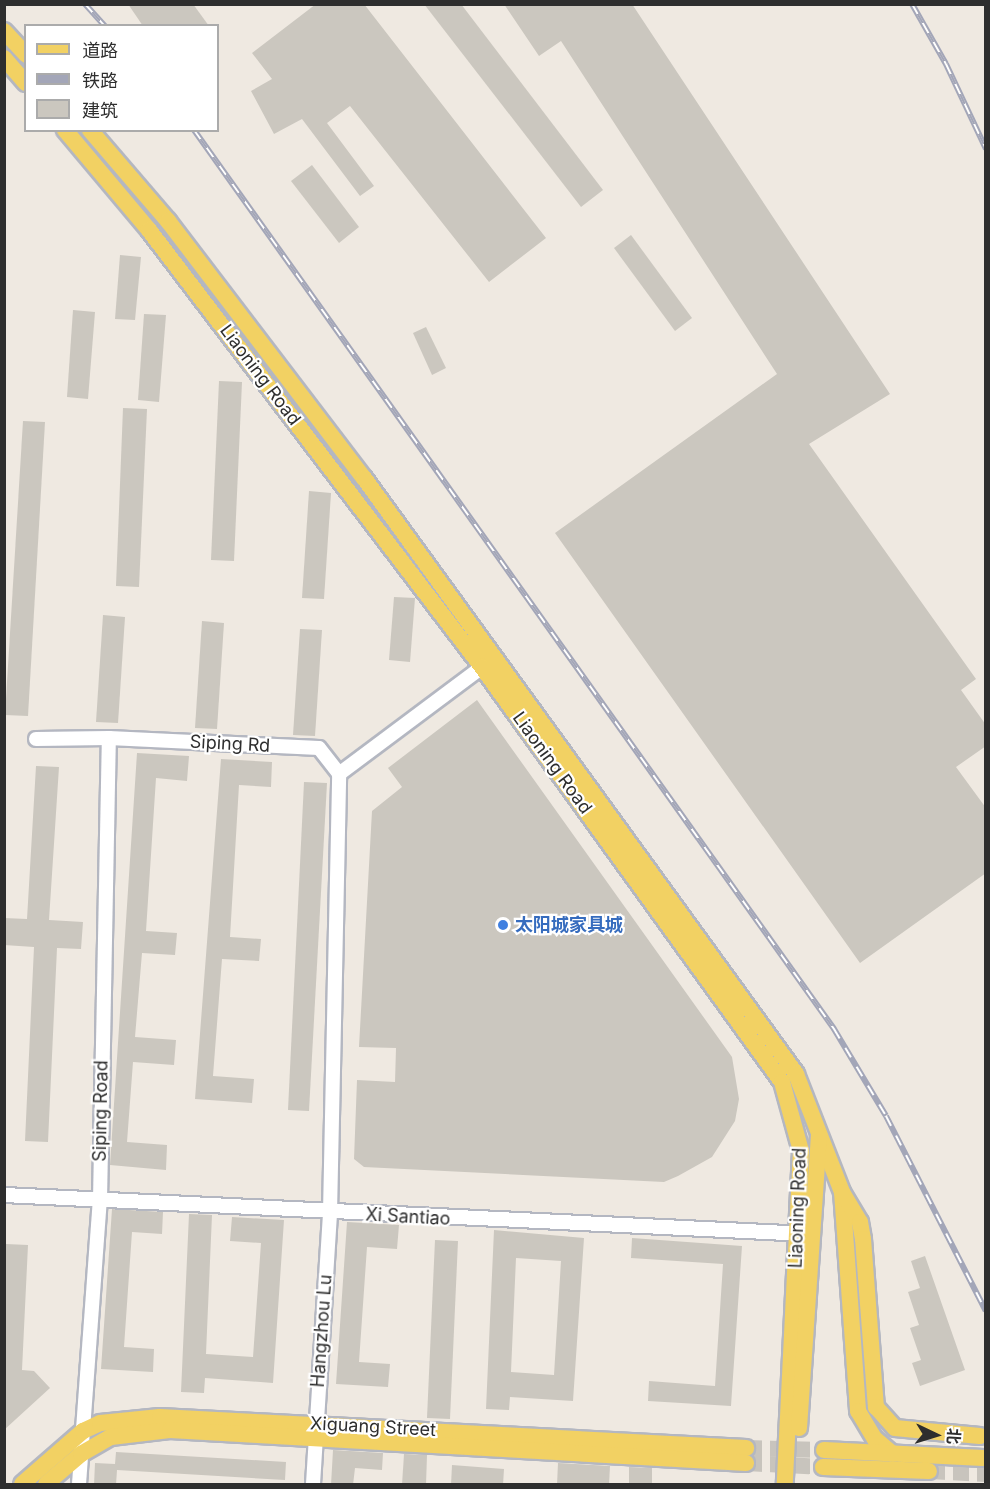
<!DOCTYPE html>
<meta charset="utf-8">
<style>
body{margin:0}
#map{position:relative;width:990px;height:1489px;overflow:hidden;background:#efe9e1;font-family:Inter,"Noto Sans SC",sans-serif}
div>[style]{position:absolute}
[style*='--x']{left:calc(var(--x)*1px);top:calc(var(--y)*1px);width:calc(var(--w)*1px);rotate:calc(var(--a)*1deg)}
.building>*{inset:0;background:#cbc7bf}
.major-tunnel>*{height:16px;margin-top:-8px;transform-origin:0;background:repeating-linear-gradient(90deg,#c8c4bd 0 16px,transparent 0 24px)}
.roads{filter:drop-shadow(2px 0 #b4b7c1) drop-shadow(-2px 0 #b4b7c1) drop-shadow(0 2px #b4b7c1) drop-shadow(0 -2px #b4b7c1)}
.minor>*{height:14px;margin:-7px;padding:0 7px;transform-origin:7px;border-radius:7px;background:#fff}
.major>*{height:16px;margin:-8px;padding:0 8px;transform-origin:8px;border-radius:8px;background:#f2d163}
.rail>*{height:6px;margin-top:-3px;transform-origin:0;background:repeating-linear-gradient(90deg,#fff 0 11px,#a3a6b8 0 22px);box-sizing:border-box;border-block:2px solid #a3a6b8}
.dots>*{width:16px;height:16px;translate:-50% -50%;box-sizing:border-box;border:3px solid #fff;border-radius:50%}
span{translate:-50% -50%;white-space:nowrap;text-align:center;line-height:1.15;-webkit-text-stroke:4.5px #fff;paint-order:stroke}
.street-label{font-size:18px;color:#2e2e2e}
.shop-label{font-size:18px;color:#366cbe;font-weight:700}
.left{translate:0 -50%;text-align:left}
.frame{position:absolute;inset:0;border:6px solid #2e2e2e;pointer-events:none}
.legend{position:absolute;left:24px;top:24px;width:195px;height:108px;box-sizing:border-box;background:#fff;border:2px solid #ababab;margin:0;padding:8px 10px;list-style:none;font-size:18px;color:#2e2e2e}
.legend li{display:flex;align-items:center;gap:12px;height:30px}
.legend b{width:30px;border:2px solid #ababab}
.north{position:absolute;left:906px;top:1405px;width:60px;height:60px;-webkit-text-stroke:4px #fff;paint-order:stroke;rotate:94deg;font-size:16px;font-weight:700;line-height:24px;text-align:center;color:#2e2e2e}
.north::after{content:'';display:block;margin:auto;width:21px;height:27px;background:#2e2e2e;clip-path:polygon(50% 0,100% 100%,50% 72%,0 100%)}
</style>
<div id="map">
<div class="building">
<div style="clip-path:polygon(128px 4px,193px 4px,209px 26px,143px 26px)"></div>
<div style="clip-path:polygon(316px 4px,364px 4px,546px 238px,489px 282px,350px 106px,327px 123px,374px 186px,360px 196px,302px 119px,274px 134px,251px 91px,272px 79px,252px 53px)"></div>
<div style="clip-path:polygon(424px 4px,461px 4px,603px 190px,581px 207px)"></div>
<div style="clip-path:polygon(504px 4px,632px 4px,890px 394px,809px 444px,976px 679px,961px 690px,986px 725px,986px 746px,956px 767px,986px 808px,986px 873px,860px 963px,555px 533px,777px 374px,561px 41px,539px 56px)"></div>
<div style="clip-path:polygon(312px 165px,359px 227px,339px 243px,291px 181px)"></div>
<div style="clip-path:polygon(631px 235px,692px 318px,675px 331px,614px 248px)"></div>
<div style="clip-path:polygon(120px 255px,141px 257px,135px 320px,115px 319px)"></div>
<div style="clip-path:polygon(73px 310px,95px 312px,88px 399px,67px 397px)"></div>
<div style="clip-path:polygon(144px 314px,166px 315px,159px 402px,138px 400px)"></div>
<div style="clip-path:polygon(426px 327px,446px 368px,432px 375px,413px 333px)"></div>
<div style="clip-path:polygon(219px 381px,242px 382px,234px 561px,211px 560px)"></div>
<div style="clip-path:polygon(123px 408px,147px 409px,139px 587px,116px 586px)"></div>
<div style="clip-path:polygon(23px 421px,45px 422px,28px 716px,5px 715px)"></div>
<div style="clip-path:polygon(309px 491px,331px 493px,324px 599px,302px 598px)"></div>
<div style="clip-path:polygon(394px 597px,415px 598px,410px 662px,389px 660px)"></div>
<div style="clip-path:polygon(103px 615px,125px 617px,118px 723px,96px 722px)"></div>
<div style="clip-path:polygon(202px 621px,224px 623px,217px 729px,195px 728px)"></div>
<div style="clip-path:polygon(300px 629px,322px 630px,315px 736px,293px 735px)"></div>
<div style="clip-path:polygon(477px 700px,732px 1057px,739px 1099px,735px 1121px,712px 1157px,678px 1176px,664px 1182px,364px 1167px,354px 1159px,357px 1080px,395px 1082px,396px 1048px,359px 1047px,372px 811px,402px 787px,388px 768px)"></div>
<div style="clip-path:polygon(137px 753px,189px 756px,187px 781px,156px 778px,146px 931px,177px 933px,175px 955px,142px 953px,135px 1037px,176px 1040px,174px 1065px,133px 1062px,127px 1142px,167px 1145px,166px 1170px,110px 1165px)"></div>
<div style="clip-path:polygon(221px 759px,272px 762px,271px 787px,239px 785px,230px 937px,261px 939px,259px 961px,222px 959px,213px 1076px,254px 1079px,252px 1103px,195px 1099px)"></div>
<div style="clip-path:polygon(36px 766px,59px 767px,49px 920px,83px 922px,81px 949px,57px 948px,48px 1142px,25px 1141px,34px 947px,4px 945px,4px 918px,27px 919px)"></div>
<div style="clip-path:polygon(304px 782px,327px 783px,309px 1111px,288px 1110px)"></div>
<div style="clip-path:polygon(112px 1209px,163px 1212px,162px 1234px,132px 1232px,124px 1347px,154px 1349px,153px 1372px,101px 1369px)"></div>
<div style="clip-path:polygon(189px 1214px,212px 1215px,206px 1354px,253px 1357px,261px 1243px,230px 1241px,232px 1217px,284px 1220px,273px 1383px,205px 1378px,204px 1393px,181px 1392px)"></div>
<div style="clip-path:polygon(347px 1222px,399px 1225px,397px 1249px,367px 1247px,359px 1362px,390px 1364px,388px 1387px,336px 1384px)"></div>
<div style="clip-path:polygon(evenodd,494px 1230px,584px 1238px,573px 1401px,510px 1397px,509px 1410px,486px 1409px,494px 1230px,516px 1258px,561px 1261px,554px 1375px,511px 1372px,516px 1258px)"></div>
<div style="clip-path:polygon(632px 1238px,742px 1246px,731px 1406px,648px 1401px,649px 1381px,715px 1386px,723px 1264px,631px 1258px)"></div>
<div style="clip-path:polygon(435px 1240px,458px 1241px,450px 1419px,427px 1418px)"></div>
<div style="clip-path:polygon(6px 1244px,28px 1245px,22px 1370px,34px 1371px,50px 1388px,4px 1430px)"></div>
<div style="clip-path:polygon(925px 1256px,965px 1370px,920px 1386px,912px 1363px,921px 1360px,910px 1328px,919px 1325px,908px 1292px,920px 1288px,911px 1261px)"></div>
<div style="clip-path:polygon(333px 1450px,383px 1453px,382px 1470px,355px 1468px,353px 1485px,331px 1485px)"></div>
<div style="clip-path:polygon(116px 1452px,286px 1462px,285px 1480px,117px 1470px,116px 1485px,94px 1485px,95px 1463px,115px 1464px)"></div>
<div style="clip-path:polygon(404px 1454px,427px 1455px,426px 1485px,402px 1485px)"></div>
<div style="clip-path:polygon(558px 1463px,610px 1466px,609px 1485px,557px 1485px)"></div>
<div style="clip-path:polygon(452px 1465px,504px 1469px,503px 1485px,451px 1485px)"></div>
<div style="clip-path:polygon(629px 1467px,652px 1468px,652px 1485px,629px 1485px)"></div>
</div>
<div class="major-tunnel">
<div style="--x:746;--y:1448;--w:78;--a:1.5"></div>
<div style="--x:746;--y:1463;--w:77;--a:3"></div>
<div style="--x:929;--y:1471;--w:57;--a:3"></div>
</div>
<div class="roads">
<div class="minor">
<div style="--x:36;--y:739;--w:73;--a:-0.8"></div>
<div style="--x:109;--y:738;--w:210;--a:2.7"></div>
<div style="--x:319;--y:748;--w:33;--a:52"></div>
<div style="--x:4;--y:1195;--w:804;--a:2.78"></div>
<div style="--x:79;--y:1484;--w:285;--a:-85.8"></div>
<div style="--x:100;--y:1200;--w:462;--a:-88.9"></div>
<div style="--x:313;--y:1484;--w:272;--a:-86.4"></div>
<div style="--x:330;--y:1213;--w:439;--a:-88.8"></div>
<div style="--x:339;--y:774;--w:179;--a:-36.8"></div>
</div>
<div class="major">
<div style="--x:4;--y:31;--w:33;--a:47"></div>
<div style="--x:4;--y:58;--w:33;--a:49"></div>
<div style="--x:65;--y:130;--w:131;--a:50"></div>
<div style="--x:149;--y:230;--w:549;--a:52.69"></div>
<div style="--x:482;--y:667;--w:512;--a:54.14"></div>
<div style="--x:782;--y:1082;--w:72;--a:74.6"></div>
<div style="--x:801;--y:1151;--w:333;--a:92.8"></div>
<div style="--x:90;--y:130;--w:120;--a:49.4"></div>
<div style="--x:168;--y:221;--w:323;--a:52.7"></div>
<div style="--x:364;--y:478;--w:736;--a:54.06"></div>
<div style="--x:796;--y:1074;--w:127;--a:68.7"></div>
<div style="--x:842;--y:1192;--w:220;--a:85.8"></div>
<div style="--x:858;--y:1411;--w:33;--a:59"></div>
<div style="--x:875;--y:1439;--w:23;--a:40"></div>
<div style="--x:842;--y:1192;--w:35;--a:59"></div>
<div style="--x:860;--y:1222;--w:17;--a:80"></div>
<div style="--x:863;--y:1239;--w:169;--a:85.6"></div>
<div style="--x:876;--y:1407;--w:28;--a:48"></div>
<div style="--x:895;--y:1428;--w:85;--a:5.4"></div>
<div style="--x:799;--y:1428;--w:293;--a:-86.1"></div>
<div style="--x:824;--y:1450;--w:159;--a:2.9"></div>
<div style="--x:823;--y:1467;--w:106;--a:2.2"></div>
<div style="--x:22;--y:1484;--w:81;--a:-41"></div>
<div style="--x:83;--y:1431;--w:19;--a:-25"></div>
<div style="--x:100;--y:1423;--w:60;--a:-5.7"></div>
<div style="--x:160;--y:1417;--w:587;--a:3.03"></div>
<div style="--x:46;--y:1484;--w:46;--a:-40.6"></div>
<div style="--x:81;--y:1454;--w:34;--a:-30"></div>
<div style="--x:111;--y:1437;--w:59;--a:-6.8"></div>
<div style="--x:170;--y:1430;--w:577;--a:3.28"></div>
</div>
</div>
<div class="rail">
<div style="--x:85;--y:4;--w:30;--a:48"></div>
<div style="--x:912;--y:4;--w:69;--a:60.5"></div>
<div style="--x:946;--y:64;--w:94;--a:64.8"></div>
<div style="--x:194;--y:130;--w:1104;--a:54.55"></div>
<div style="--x:834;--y:1029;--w:101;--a:59.1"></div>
<div style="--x:886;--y:1116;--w:219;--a:62.9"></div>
</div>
<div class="dots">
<div style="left:503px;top:925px;background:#3f7fe0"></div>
</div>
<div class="street-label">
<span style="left:260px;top:375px;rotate:53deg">Liaoning Road</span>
<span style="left:230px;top:744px;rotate:3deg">Siping Rd</span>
<span style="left:552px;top:763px;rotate:54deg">Liaoning Road</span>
<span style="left:101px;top:1111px;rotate:-89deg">Siping Road</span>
<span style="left:798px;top:1208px;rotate:-88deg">Liaoning Road</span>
<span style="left:408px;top:1217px;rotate:3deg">Xi Santiao</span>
<span style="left:322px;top:1331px;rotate:-86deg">Hangzhou Lu</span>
<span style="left:373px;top:1427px;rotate:3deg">Xiguang Street</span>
</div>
<div class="shop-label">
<span class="left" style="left:515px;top:925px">太阳城家具城</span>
</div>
<div class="frame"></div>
<ul class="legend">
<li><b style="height:8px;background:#f2d163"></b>道路</li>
<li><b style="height:8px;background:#a3a6b8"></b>铁路</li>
<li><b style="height:16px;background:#cbc7bf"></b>建筑</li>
</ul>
<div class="north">北</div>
</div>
